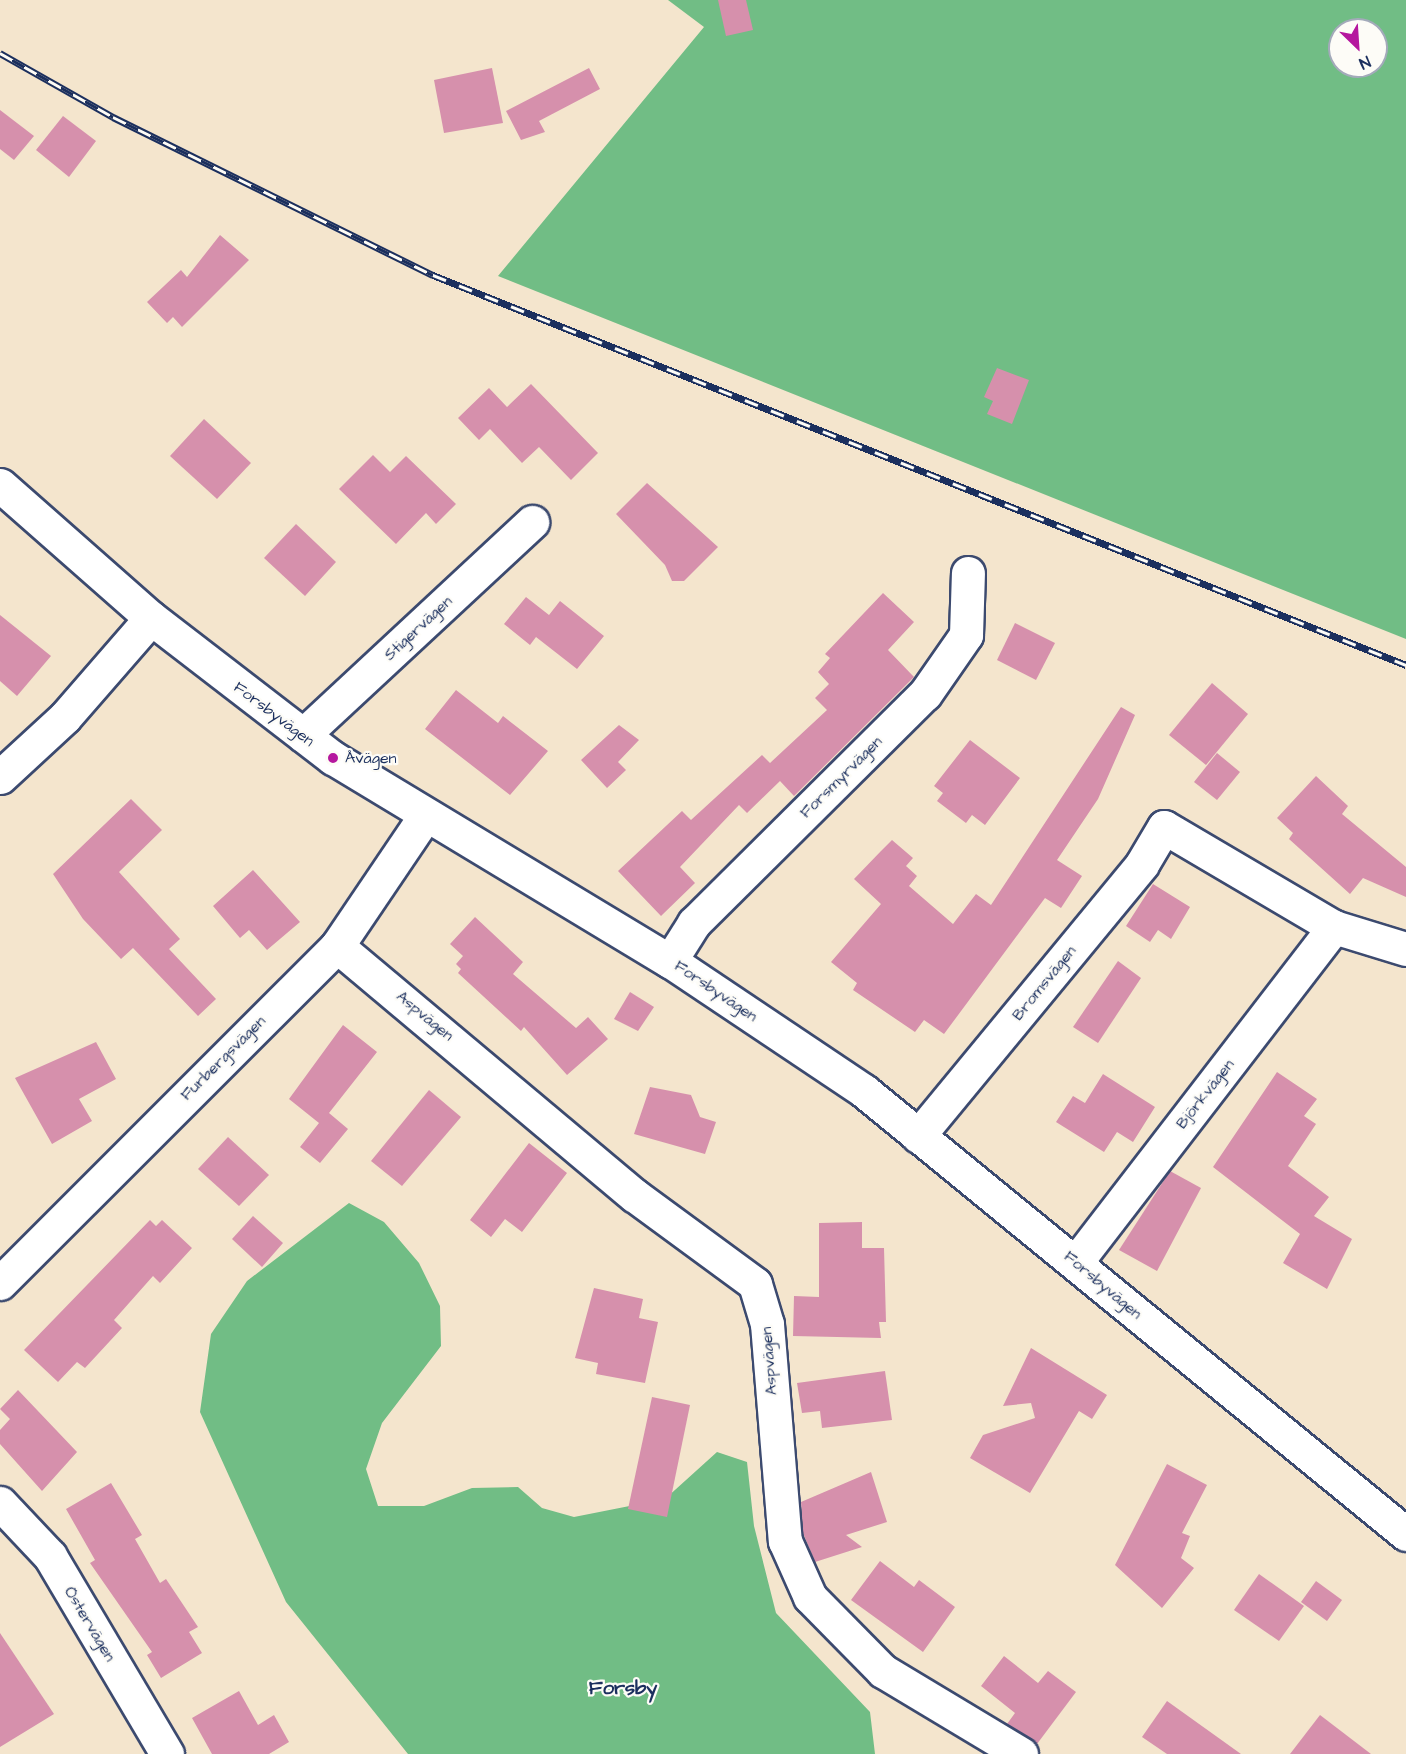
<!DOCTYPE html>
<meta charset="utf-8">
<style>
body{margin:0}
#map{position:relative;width:1406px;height:1754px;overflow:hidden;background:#f4e5cd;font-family:"Architects Daughter",sans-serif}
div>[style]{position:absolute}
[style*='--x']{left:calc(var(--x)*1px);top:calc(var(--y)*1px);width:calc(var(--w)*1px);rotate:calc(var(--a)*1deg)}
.forest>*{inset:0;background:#71bd85}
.building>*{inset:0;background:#d690ac}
.roads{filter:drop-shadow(2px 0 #3c4a6f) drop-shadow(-2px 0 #3c4a6f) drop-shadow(0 2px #3c4a6f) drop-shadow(0 -2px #3c4a6f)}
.street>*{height:33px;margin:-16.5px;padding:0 16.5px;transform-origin:16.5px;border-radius:16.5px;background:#fff}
.secondary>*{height:33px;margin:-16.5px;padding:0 16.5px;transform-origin:16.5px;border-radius:16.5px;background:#fff}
.rail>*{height:7px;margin-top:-3.5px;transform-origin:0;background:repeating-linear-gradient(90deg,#fdfcf7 0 14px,#1b2f5e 0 28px);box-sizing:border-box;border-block:2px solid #1b2f5e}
.dots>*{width:16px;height:16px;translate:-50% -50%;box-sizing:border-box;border:3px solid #fdfcf7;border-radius:50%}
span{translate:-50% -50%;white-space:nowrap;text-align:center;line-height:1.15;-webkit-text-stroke:4.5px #fdfcf7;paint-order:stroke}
.street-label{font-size:16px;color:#1b2f5e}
.poi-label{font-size:16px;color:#1b2f5e}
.left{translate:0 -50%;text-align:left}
.quarter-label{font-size:20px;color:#1b2f5e;font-weight:700}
.north{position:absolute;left:1328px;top:18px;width:60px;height:60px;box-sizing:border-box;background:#fdfcf7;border:2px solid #a3aaba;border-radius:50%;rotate:155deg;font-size:16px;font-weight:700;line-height:24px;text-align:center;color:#1b2f5e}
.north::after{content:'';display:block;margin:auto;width:21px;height:27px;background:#b5179e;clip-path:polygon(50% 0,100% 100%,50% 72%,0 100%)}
</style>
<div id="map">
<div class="forest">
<div style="clip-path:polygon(evenodd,668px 0,1406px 0,1406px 639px,498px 276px,704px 27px,668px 0,1340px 30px,1376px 30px,1376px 66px,1340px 66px,1340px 30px)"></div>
<div style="clip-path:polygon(349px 1203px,384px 1222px,419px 1263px,440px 1306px,441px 1346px,382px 1423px,366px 1469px,378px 1506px,424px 1506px,472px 1488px,518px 1487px,542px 1508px,574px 1517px,665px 1499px,717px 1452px,747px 1462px,754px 1526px,776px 1613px,870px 1712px,875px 1754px,408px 1754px,286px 1602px,200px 1412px,211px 1334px,247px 1281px)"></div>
</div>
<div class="building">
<div style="clip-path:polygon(718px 0,746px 0,753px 30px,726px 36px)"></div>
<div style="clip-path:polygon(492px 68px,503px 123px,444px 133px,434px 80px)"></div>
<div style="clip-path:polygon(589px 68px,600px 89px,539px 121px,545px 132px,521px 140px,506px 111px)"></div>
<div style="clip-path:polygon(0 110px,34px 136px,14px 160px,0 149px)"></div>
<div style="clip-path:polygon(63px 116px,96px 141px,69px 177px,36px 150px)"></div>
<div style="clip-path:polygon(220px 235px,249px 260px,182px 327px,173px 317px,167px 323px,147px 302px,181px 270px,187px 277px)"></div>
<div style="clip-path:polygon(997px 368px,1029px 380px,1012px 424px,987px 414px,993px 401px,984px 397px)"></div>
<div style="clip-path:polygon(531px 384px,598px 453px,571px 480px,539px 447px,522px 463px,490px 429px,479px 440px,458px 418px,489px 388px,507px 407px)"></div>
<div style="clip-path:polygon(204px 419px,251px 463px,217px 499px,170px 456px)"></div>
<div style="clip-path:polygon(373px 455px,390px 472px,406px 456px,456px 504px,436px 524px,426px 513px,396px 544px,339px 489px)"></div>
<div style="clip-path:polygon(647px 483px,718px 547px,684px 581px,672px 581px,665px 565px,616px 514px)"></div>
<div style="clip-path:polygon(296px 524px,336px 562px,305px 596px,264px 558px)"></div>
<div style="clip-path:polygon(883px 593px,914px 622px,888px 650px,914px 677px,794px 796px,780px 781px,747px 813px,739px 805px,680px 867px,695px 883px,661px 916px,618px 871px,682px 811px,691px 820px,762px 755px,770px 763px,827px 710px,815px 698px,829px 684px,818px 672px,830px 658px,825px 654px)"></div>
<div style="clip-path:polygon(526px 597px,549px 615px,560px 601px,604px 636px,577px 669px,536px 637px,530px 645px,504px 624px)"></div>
<div style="clip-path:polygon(0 615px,51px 656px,17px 696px,0 681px)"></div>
<div style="clip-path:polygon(1015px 623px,1055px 643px,1036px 680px,997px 660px)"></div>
<div style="clip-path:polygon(1212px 683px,1248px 714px,1206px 765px,1169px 735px)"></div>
<div style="clip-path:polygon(456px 690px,498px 723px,503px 716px,548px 751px,510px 795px,425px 729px)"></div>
<div style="clip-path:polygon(1121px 707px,1135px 715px,1098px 799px,1057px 860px,1082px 876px,1061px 908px,1045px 898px,944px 1034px,924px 1020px,915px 1032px,853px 990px,857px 983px,831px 962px,881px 904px,854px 879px,881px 851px,892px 840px,913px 858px,906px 866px,917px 876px,909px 886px,953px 924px,976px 894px,991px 905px)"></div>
<div style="clip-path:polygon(619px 725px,639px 740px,618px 762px,626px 770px,607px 788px,581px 760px)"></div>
<div style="clip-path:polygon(970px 740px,1020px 778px,985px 825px,972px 815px,966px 823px,937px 801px,943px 793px,934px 786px)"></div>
<div style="clip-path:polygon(1217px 753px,1240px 772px,1217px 800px,1194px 782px)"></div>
<div style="clip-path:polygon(1316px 776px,1348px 806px,1342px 814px,1406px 867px,1406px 897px,1363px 878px,1350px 894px,1289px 839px,1293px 833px,1277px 818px)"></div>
<div style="clip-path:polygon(131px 799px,162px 830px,119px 872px,180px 939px,169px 949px,216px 999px,198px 1016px,133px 948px,121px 959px,83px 919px,53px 874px)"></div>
<div style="clip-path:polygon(253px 870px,300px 922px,267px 950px,249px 930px,240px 938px,213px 906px)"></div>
<div style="clip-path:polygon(1153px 884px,1190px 907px,1171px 939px,1158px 930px,1150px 942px,1126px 926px)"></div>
<div style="clip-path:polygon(475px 917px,523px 962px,513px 974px,576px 1028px,588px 1017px,608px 1039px,567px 1075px,524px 1027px,521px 1031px,458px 973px,461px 969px,456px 964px,463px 956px,450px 944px)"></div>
<div style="clip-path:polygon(1118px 961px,1141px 978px,1098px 1043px,1073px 1027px)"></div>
<div style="clip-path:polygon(630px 992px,654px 1007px,638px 1031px,614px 1019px)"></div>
<div style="clip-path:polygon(343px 1025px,377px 1052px,329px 1113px,348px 1129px,320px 1163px,300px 1147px,319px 1123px,289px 1099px)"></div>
<div style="clip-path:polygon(96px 1042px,116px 1079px,79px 1099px,92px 1121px,52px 1144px,15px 1078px)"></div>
<div style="clip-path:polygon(1277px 1072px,1317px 1099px,1304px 1116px,1316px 1124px,1288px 1166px,1329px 1197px,1314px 1216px,1352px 1239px,1327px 1289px,1283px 1263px,1300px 1234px,1213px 1167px)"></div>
<div style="clip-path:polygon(1103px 1074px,1155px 1107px,1133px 1142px,1117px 1132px,1104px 1152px,1056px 1122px,1073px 1096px,1085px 1103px)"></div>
<div style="clip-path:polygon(650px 1087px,691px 1095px,700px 1117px,716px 1122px,705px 1154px,634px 1134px)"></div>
<div style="clip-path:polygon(429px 1090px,461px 1117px,402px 1186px,371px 1161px)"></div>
<div style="clip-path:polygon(228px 1137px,269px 1175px,239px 1206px,198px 1169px)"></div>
<div style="clip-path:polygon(529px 1143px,567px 1173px,522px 1232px,505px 1219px,491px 1237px,470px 1220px)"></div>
<div style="clip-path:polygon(1170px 1171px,1201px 1188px,1157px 1271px,1119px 1250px)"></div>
<div style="clip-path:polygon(253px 1216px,283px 1243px,262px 1267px,232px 1239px)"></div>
<div style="clip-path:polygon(150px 1220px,156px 1226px,162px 1220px,192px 1248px,160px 1283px,153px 1276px,114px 1320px,122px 1328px,85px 1368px,77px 1362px,58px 1382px,24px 1350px)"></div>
<div style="clip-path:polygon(862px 1222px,862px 1248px,884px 1248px,886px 1322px,879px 1322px,881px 1338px,793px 1336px,794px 1296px,819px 1297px,819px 1223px)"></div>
<div style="clip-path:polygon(594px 1288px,643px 1299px,639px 1318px,658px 1322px,645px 1383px,596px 1374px,598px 1363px,575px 1358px)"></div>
<div style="clip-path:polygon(1031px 1348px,1107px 1395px,1092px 1419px,1079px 1411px,1030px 1493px,970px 1458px,983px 1435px,1035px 1418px,1031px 1403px,1003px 1406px)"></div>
<div style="clip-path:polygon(885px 1371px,892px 1420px,822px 1428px,820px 1411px,802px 1413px,797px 1383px)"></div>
<div style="clip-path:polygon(18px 1390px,77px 1452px,42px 1491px,0 1444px,0 1430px,10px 1419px,0 1409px)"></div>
<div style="clip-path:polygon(652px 1397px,690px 1405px,667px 1517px,628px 1509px)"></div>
<div style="clip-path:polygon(1167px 1464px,1207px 1485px,1182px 1533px,1190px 1536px,1181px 1558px,1194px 1568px,1162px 1608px,1115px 1565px)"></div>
<div style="clip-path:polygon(871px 1472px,887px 1522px,846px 1535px,862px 1547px,815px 1562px,803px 1533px,801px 1502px)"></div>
<div style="clip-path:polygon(111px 1483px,142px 1535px,135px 1539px,160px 1583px,166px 1579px,198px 1627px,189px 1632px,202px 1653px,161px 1678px,147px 1655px,152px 1652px,90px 1563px,95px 1560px,66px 1509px)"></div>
<div style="clip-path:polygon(880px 1561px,914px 1587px,919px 1580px,955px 1607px,923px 1652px,851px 1600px)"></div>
<div style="clip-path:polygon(1259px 1574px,1304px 1606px,1279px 1641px,1234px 1610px)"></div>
<div style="clip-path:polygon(1316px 1581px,1342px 1600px,1327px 1621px,1301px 1602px)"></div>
<div style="clip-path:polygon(0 1633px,54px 1714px,0 1747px)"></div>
<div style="clip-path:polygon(1004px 1656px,1038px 1683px,1048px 1671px,1076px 1692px,1037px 1744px,1007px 1724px,1015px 1713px,981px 1686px)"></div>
<div style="clip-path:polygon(239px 1691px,258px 1725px,274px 1715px,289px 1742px,269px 1754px,212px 1754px,192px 1718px)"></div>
<div style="clip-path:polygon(1167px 1701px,1241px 1754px,1167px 1754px,1142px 1737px)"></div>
<div style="clip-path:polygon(1320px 1715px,1371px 1754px,1290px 1754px)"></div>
</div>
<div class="roads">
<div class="street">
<div style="--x:303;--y:735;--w:313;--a:-42.9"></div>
<div style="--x:0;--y:777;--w:88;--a:-42.7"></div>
<div style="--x:65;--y:717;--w:131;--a:-49"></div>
<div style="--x:337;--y:946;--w:388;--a:40"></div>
<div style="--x:634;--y:1195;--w:150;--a:36.3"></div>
<div style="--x:755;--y:1284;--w:42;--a:73.3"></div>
<div style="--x:767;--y:1324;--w:218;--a:85.3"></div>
<div style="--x:785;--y:1541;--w:61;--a:65.9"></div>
<div style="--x:810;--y:1597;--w:104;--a:45.4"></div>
<div style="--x:883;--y:1671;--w:161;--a:31"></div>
<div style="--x:670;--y:961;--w:45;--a:-57.7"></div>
<div style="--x:694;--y:923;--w:325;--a:-44.8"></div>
<div style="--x:925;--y:694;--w:72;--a:-55.2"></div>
<div style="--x:966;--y:635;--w:62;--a:-88.2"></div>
<div style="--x:918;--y:1136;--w:352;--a:-50.5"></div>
<div style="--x:1142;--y:864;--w:43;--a:-59.3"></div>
<div style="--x:1164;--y:827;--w:197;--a:30.5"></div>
<div style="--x:1334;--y:927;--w:75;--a:17"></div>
<div style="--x:1076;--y:1262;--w:423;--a:-52.4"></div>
<div style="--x:0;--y:1283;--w:477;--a:-45"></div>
<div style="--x:337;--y:946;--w:157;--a:-55.9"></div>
<div style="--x:0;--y:1503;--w:73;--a:46.7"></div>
<div style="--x:50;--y:1556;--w:230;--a:59.4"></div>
</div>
<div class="secondary">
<div style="--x:0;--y:485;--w:201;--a:41.4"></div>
<div style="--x:151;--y:618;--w:230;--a:37.6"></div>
<div style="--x:333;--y:758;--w:393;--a:31.1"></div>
<div style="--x:670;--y:961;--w:234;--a:33.8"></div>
<div style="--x:864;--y:1091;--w:700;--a:39.26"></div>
</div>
</div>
<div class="rail">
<div style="--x:0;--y:53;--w:130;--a:29.5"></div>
<div style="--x:113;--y:117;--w:357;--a:26.3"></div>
<div style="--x:433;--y:275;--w:1048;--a:21.84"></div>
</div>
<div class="dots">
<div style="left:333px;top:758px;background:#b5179e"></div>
</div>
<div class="street-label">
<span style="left:418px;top:628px;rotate:-43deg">Stigervägen</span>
<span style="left:274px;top:714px;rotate:37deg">Forsbyvägen</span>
<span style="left:841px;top:777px;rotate:-45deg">Forsmyrvägen</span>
<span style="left:1044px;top:983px;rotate:-51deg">Bromsvägen</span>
<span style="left:716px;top:991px;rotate:34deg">Forsbyvägen</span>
<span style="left:425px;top:1016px;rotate:39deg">Aspvägen</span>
<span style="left:223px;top:1058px;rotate:-45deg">Furbergsvägen</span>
<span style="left:1205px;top:1094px;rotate:-52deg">Björkvägen</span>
<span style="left:1103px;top:1285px;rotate:40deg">Forsbyvägen</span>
<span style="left:769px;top:1361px;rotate:-95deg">Aspvägen</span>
<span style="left:90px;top:1624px;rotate:59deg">Östervägen</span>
</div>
<div class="poi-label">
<span class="left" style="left:345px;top:758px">Åvägen</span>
</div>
<div class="quarter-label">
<span style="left:623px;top:1688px">Forsby</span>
</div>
<div class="north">N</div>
</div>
